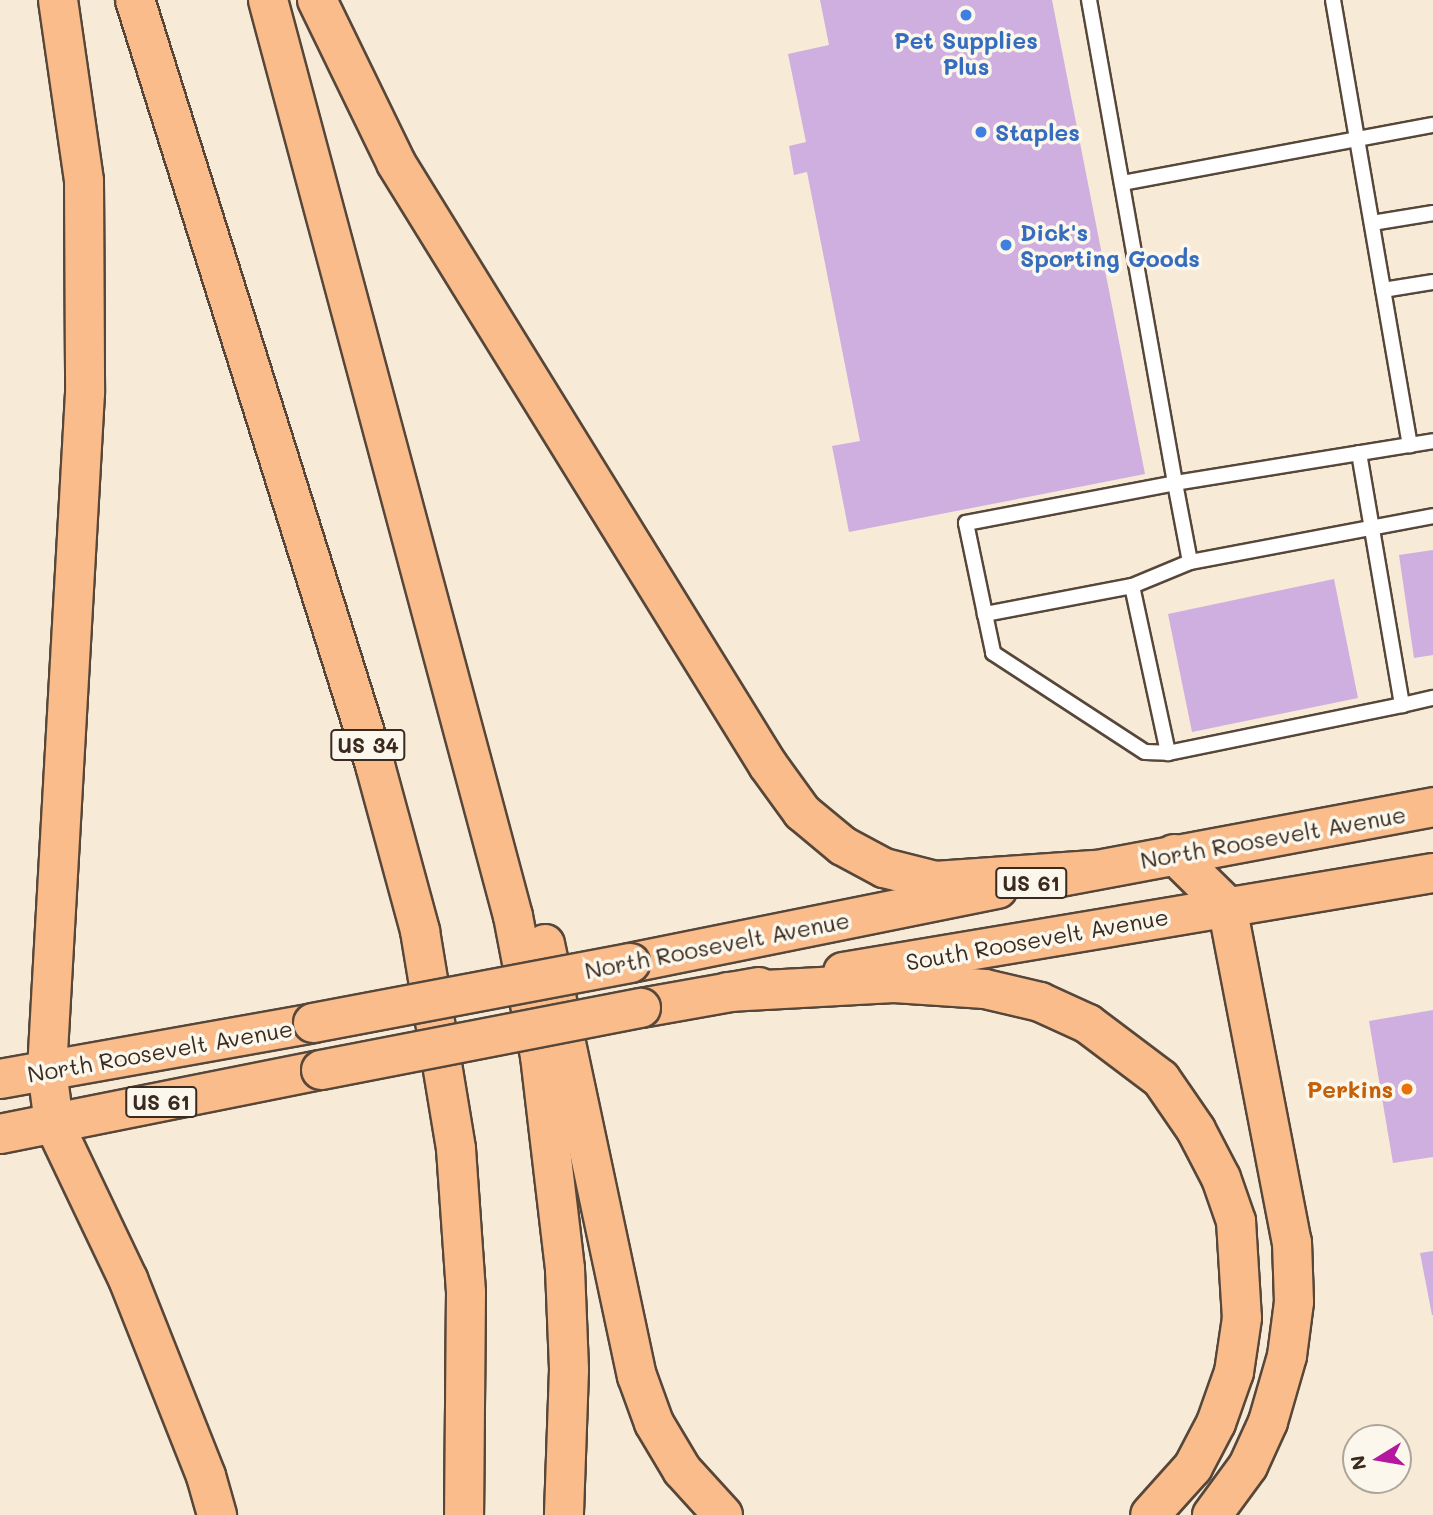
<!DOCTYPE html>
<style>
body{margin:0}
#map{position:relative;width:1433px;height:1515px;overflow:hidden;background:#f7ead6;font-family:Mali,sans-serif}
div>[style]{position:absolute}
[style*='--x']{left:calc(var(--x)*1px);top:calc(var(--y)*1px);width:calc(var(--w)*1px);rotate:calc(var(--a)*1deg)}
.building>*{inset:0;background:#cfaee0}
.roads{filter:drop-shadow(2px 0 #57473a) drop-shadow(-2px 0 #57473a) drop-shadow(0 2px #57473a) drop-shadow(0 -2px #57473a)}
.service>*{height:14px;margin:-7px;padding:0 7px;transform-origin:7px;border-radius:7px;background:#fff}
.trunk>*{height:38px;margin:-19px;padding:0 19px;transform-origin:19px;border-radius:19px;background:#f9bc8a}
.motorway>*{height:38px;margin:-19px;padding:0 19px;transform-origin:19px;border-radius:19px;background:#f9bc8a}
.bridges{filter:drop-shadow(2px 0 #57473a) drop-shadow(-2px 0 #57473a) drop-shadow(0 2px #57473a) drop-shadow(0 -2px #57473a)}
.trunk-bridge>*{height:38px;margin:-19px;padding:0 19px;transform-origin:19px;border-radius:19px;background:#f9bc8a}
.dots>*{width:19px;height:19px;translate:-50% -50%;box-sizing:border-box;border:4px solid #fbf7ec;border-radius:50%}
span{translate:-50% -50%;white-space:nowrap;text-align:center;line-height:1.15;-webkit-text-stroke:7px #fbf7ec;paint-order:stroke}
.shield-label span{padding:2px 5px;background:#fbf7ec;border:2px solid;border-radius:5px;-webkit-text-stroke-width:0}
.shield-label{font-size:21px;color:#3b2a1e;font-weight:700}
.shop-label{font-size:23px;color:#366cbe;font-weight:700}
.left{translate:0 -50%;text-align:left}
.street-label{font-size:23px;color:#3b2a1e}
.food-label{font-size:23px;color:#c56008;font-weight:700}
.right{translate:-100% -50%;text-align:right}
.north{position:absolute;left:1342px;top:1424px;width:70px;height:70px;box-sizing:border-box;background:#fbf7ec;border:2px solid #aea59a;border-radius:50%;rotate:259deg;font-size:19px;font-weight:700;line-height:28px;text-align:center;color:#3b2a1e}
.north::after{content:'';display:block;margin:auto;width:24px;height:32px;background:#b5179e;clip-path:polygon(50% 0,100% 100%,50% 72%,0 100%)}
</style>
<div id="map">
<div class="building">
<div style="clip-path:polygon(820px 0,1052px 0,1145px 474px,849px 532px,832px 446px,860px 441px,807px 172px,794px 175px,789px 146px,806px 142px,788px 54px,829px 45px)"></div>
<div style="clip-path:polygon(1433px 550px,1433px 655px,1414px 658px,1399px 555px)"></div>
<div style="clip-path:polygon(1334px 579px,1358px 698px,1192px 732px,1168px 614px)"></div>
<div style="clip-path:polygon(1433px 1010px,1433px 1157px,1393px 1163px,1369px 1021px)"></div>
<div style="clip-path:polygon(1433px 1251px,1433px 1315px,1432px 1315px,1420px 1253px)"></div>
</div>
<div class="roads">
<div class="service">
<div style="--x:1089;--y:0;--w:491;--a:79.9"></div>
<div style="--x:1175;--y:483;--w:261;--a:-9.2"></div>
<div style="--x:1333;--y:0;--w:452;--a:80.2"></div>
<div style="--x:1122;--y:183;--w:316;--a:-10.6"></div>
<div style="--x:1372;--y:223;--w:62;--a:-9.3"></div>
<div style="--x:1383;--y:290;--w:51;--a:-9.1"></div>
<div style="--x:1359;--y:453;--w:256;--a:80.3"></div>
<div style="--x:1402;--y:705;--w:32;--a:-13"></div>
<div style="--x:1190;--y:562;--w:63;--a:157.5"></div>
<div style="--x:1132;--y:586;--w:150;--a:169.2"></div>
<div style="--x:985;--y:614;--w:93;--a:-101.8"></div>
<div style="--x:966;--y:523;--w:213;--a:-10.8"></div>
<div style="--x:1175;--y:483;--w:80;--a:79.2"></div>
<div style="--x:1190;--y:562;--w:247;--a:-10.7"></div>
<div style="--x:1132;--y:586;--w:171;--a:77.8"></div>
<div style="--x:985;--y:614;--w:40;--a:78"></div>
<div style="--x:993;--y:653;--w:181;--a:33.1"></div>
<div style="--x:1145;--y:752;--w:23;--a:2"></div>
<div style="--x:1168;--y:753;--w:239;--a:-11.6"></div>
</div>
<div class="trunk">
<div style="--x:1060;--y:877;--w:380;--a:-10.6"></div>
<div style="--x:630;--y:963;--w:375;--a:-11.4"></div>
<div style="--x:843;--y:972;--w:598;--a:-9.53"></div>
<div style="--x:641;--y:1008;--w:120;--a:-10.1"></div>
<div style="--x:0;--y:1079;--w:318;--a:-10.1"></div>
<div style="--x:0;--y:1134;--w:327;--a:-11.3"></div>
</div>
<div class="motorway">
<div style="--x:58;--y:0;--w:183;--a:81.8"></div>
<div style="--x:84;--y:181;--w:212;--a:89.7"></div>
<div style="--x:85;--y:393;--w:678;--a:93.21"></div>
<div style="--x:47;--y:1070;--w:54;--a:82.6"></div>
<div style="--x:54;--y:1124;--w:172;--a:64.5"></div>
<div style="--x:128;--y:1279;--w:212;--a:68.4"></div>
<div style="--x:206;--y:1476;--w:41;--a:74.2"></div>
<div style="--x:135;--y:0;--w:802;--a:72.58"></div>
<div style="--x:375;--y:765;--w:172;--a:74.8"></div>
<div style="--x:420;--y:931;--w:221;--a:80.6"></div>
<div style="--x:456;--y:1149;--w:143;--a:86"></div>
<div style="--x:466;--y:1292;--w:223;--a:90.5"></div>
<div style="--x:268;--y:0;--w:948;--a:75.03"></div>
<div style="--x:513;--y:916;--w:143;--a:79.1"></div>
<div style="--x:540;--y:1056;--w:214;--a:83.3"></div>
<div style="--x:565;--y:1269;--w:101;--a:87.7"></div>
<div style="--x:569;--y:1370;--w:145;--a:92"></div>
<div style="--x:317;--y:0;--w:181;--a:64.1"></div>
<div style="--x:396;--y:163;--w:708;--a:58.29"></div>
<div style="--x:768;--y:765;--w:58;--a:54.1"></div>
<div style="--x:802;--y:812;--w:53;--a:39.7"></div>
<div style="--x:843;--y:846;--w:47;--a:28.2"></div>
<div style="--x:884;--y:868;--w:54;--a:14"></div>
<div style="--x:936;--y:881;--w:157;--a:-4"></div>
<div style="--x:1174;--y:854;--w:74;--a:44.5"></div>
<div style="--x:1227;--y:906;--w:342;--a:79.1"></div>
<div style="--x:1292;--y:1242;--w:60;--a:88.1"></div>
<div style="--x:1294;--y:1302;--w:54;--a:97.4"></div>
<div style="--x:1287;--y:1356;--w:69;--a:106.1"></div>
<div style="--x:1268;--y:1422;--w:48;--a:114.4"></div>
<div style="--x:1248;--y:1466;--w:61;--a:126.3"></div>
<div style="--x:545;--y:944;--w:442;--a:78"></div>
<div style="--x:637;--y:1376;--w:50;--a:70.1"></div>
<div style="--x:654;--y:1423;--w:55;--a:59.2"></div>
<div style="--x:682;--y:1470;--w:61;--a:47.7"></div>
<div style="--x:728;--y:992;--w:166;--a:-3.1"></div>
<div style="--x:894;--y:983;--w:91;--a:3.8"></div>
<div style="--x:985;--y:989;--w:57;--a:13.3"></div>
<div style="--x:1040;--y:1002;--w:53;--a:24.6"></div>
<div style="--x:1088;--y:1024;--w:91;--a:37"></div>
<div style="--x:1161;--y:1079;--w:62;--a:55.5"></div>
<div style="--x:1196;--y:1130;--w:54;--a:62.5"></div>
<div style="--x:1221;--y:1178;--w:46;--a:70.8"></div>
<div style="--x:1236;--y:1221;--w:97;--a:86.5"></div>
<div style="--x:1242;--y:1318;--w:55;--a:98.4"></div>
<div style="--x:1234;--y:1372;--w:54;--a:109.4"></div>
<div style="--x:1216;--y:1423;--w:50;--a:117.6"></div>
<div style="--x:1193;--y:1467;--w:64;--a:131.9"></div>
</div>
</div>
<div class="bridges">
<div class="trunk-bridge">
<div style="--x:313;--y:1023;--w:323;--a:-10.7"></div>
<div style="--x:321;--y:1070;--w:326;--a:-11"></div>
</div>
</div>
<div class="dots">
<div style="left:966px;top:15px;background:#3f7fe0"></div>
<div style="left:981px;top:132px;background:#3f7fe0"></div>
<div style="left:1006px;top:245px;background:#3f7fe0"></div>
<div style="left:1407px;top:1089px;background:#e8710a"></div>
</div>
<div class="shield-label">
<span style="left:368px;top:745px">US 34</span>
<span style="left:1031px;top:883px">US 61</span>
<span style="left:161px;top:1102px">US 61</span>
</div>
<div class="shop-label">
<span style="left:966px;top:53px">Pet Supplies<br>Plus</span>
<span class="left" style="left:995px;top:132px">Staples</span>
<span class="left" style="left:1020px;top:245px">Dick's<br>Sporting Goods</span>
</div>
<div class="street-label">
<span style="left:1273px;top:837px;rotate:-10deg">North Roosevelt Avenue</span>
<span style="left:1037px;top:939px;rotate:-10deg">South Roosevelt Avenue</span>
<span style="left:717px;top:945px;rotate:-11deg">North Roosevelt Avenue</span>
<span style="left:160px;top:1051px;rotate:-10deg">North Roosevelt Avenue</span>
</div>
<div class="food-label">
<span class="right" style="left:1393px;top:1089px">Perkins</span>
</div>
<div class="north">N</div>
</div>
